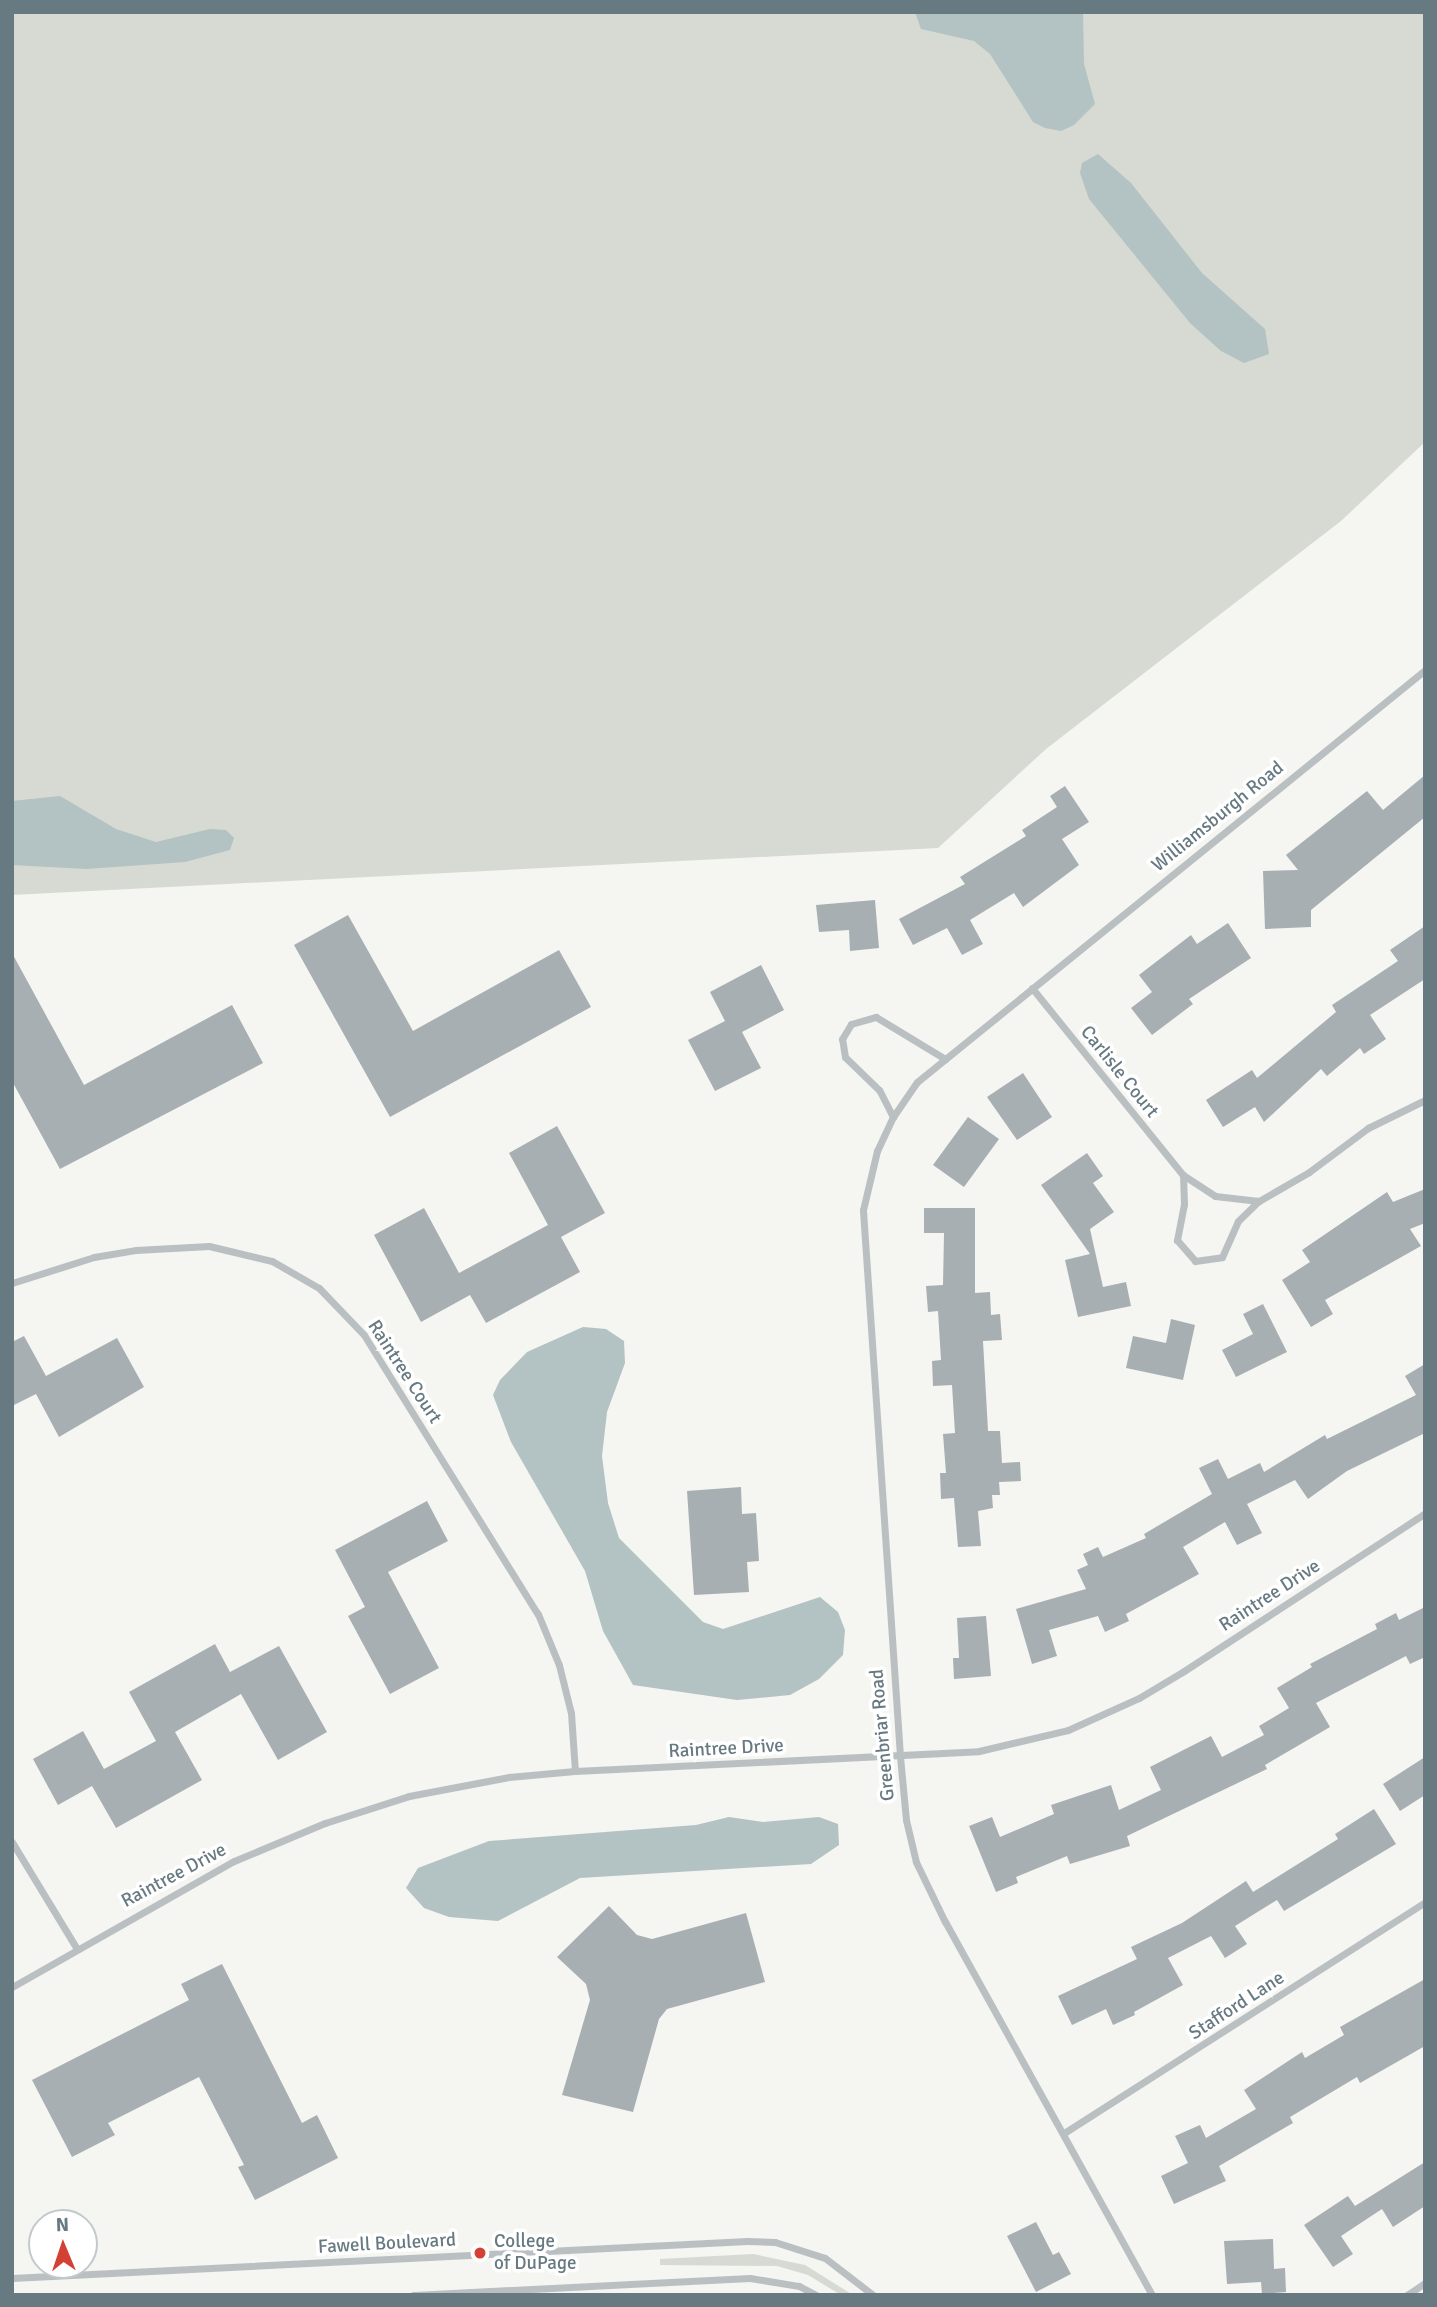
<!DOCTYPE html>
<style>
body{margin:0}
#map{position:relative;width:1437px;height:2307px;overflow:hidden;background:#f5f5f2;font-family:Signika,sans-serif}
div>[style]{position:absolute}
[style*='--x']{left:calc(var(--x)*1px);top:calc(var(--y)*1px);width:calc(var(--w)*1px);rotate:calc(var(--a)*1deg)}
.green>*{inset:0;background:#d6dad2}
.water>*{inset:0;background:#b3c2c3}
.building>*{inset:0;background:#a7afb3}
.minor>*{height:7px;margin:-3.5px;padding:0 3.5px;transform-origin:3.5px;border-radius:3.5px;background:#bac0c2}
.dots>*{width:19px;height:19px;translate:-50% -50%;box-sizing:border-box;border:4px solid #fff;border-radius:50%}
span{translate:-50% -50%;white-space:nowrap;text-align:center;line-height:1.15;-webkit-text-stroke:7px #fff;paint-order:stroke}
.street-label{font-size:19px;color:#677981}
.poi-label{font-size:19px;color:#677981}
.left{translate:0 -50%;text-align:left}
.frame{position:absolute;inset:0;border:14px solid #677981;pointer-events:none}
.north{position:absolute;left:28px;top:2209px;width:70px;height:70px;box-sizing:border-box;background:#fff;border:2px solid #c2c9cd;border-radius:50%;rotate:358deg;font-size:19px;font-weight:700;line-height:28px;text-align:center;color:#677981}
.north::after{content:'';display:block;margin:auto;width:24px;height:32px;background:#d34034;clip-path:polygon(50% 0,100% 100%,50% 72%,0 100%)}
</style>
<div id="map">
<div class="green">
<div style="clip-path:polygon(12px 12px,1425px 12px,1425px 442px,1341px 521px,1046px 749px,938px 848px,12px 895px)"></div>
<div style="clip-path:polygon(753px 2254px,805px 2265px,853px 2295px,841px 2295px,808px 2275px,777px 2266px,660px 2265px,660px 2259px)"></div>
</div>
<div class="water">
<div style="clip-path:polygon(915px 12px,1083px 12px,1084px 64px,1095px 104px,1074px 125px,1061px 131px,1045px 128px,1033px 122px,990px 54px,974px 41px,921px 29px)"></div>
<div style="clip-path:polygon(1098px 154px,1131px 183px,1202px 273px,1265px 329px,1269px 354px,1244px 363px,1221px 351px,1190px 323px,1089px 199px,1080px 173px,1082px 163px)"></div>
<div style="clip-path:polygon(60px 796px,116px 829px,156px 842px,210px 829px,226px 830px,234px 838px,230px 850px,185px 862px,86px 869px,12px 865px,12px 801px)"></div>
<div style="clip-path:polygon(583px 1327px,606px 1329px,624px 1341px,625px 1363px,607px 1412px,602px 1456px,608px 1503px,619px 1538px,703px 1622px,723px 1629px,820px 1597px,838px 1612px,845px 1630px,843px 1655px,819px 1679px,790px 1695px,737px 1700px,633px 1685px,603px 1631px,585px 1571px,511px 1442px,493px 1395px,500px 1380px,527px 1352px)"></div>
<div style="clip-path:polygon(729px 1817px,763px 1822px,819px 1817px,838px 1824px,839px 1845px,811px 1864px,580px 1878px,498px 1921px,449px 1917px,424px 1908px,406px 1888px,418px 1868px,489px 1841px,696px 1825px)"></div>
</div>
<div class="building">
<div style="clip-path:polygon(1425px 775px,1425px 817px,1311px 910px,1311px 927px,1265px 929px,1263px 871px,1298px 870px,1286px 855px,1367px 791px,1383px 810px)"></div>
<div style="clip-path:polygon(1065px 786px,1089px 822px,1062px 839px,1079px 865px,1023px 907px,1014px 893px,970px 920px,983px 944px,962px 955px,947px 928px,913px 945px,899px 919px,965px 884px,960px 877px,1026px 836px,1022px 830px,1057px 807px,1050px 796px)"></div>
<div style="clip-path:polygon(875px 900px,879px 948px,850px 951px,849px 930px,819px 932px,816px 905px)"></div>
<div style="clip-path:polygon(348px 915px,413px 1031px,559px 950px,591px 1007px,390px 1117px,294px 945px)"></div>
<div style="clip-path:polygon(1228px 923px,1251px 958px,1189px 999px,1193px 1004px,1152px 1035px,1131px 1008px,1152px 992px,1139px 975px,1191px 935px,1197px 944px)"></div>
<div style="clip-path:polygon(1425px 926px,1425px 979px,1370px 1015px,1386px 1039px,1364px 1054px,1360px 1048px,1327px 1076px,1321px 1069px,1264px 1122px,1255px 1107px,1223px 1127px,1206px 1100px,1252px 1070px,1257px 1078px,1336px 1012px,1332px 1005px,1398px 961px,1390px 950px)"></div>
<div style="clip-path:polygon(12px 953px,84px 1085px,232px 1005px,263px 1063px,60px 1169px,12px 1081px)"></div>
<div style="clip-path:polygon(761px 965px,784px 1010px,742px 1032px,761px 1068px,715px 1091px,688px 1040px,725px 1021px,710px 992px)"></div>
<div style="clip-path:polygon(1023px 1073px,1052px 1117px,1017px 1140px,987px 1097px)"></div>
<div style="clip-path:polygon(968px 1117px,999px 1139px,964px 1187px,933px 1165px)"></div>
<div style="clip-path:polygon(557px 1126px,605px 1213px,561px 1237px,580px 1272px,486px 1323px,470px 1295px,421px 1322px,374px 1235px,424px 1208px,459px 1273px,548px 1225px,509px 1153px)"></div>
<div style="clip-path:polygon(1087px 1153px,1103px 1176px,1093px 1183px,1114px 1212px,1090px 1229px,1103px 1287px,1126px 1282px,1131px 1306px,1078px 1317px,1065px 1260px,1090px 1254px,1041px 1185px)"></div>
<div style="clip-path:polygon(1425px 1189px,1425px 1223px,1410px 1229px,1421px 1246px,1325px 1300px,1333px 1314px,1311px 1327px,1282px 1280px,1310px 1262px,1302px 1250px,1387px 1192px,1393px 1202px)"></div>
<div style="clip-path:polygon(924px 1208px,975px 1208px,975px 1293px,990px 1292px,991px 1315px,1000px 1314px,1002px 1340px,983px 1341px,988px 1431px,1000px 1431px,1002px 1463px,1020px 1462px,1021px 1481px,999px 1482px,1000px 1495px,992px 1495px,993px 1508px,978px 1511px,981px 1546px,958px 1547px,954px 1498px,941px 1499px,940px 1473px,946px 1473px,943px 1434px,955px 1433px,952px 1385px,933px 1386px,932px 1361px,941px 1360px,938px 1311px,928px 1312px,926px 1286px,943px 1285px,944px 1233px,924px 1233px)"></div>
<div style="clip-path:polygon(1263px 1304px,1287px 1352px,1236px 1377px,1222px 1350px,1253px 1334px,1243px 1314px)"></div>
<div style="clip-path:polygon(1171px 1319px,1195px 1325px,1183px 1380px,1126px 1368px,1133px 1336px,1166px 1343px)"></div>
<div style="clip-path:polygon(24px 1336px,46px 1376px,117px 1338px,144px 1387px,59px 1437px,36px 1394px,12px 1406px,12px 1342px)"></div>
<div style="clip-path:polygon(1425px 1364px,1425px 1433px,1347px 1471px,1308px 1499px,1295px 1480px,1247px 1504px,1262px 1533px,1237px 1545px,1225px 1522px,1183px 1547px,1199px 1574px,1126px 1614px,1129px 1621px,1105px 1632px,1098px 1616px,1049px 1630px,1057px 1656px,1032px 1664px,1016px 1609px,1086px 1589px,1077px 1570px,1088px 1565px,1083px 1554px,1098px 1547px,1103px 1557px,1146px 1538px,1144px 1534px,1212px 1494px,1199px 1468px,1218px 1459px,1228px 1479px,1260px 1463px,1264px 1472px,1325px 1435px,1327px 1439px,1416px 1395px,1405px 1376px)"></div>
<div style="clip-path:polygon(741px 1487px,742px 1514px,756px 1513px,759px 1561px,747px 1562px,749px 1592px,694px 1595px,687px 1491px)"></div>
<div style="clip-path:polygon(427px 1501px,448px 1541px,388px 1572px,439px 1668px,390px 1694px,348px 1616px,365px 1607px,335px 1550px)"></div>
<div style="clip-path:polygon(1425px 1607px,1425px 1657px,1410px 1664px,1406px 1656px,1316px 1703px,1330px 1727px,1265px 1765px,1267px 1769px,1127px 1836px,1130px 1846px,1070px 1864px,1067px 1856px,1016px 1877px,1018px 1883px,996px 1892px,969px 1826px,992px 1817px,1000px 1837px,1054px 1814px,1051px 1805px,1111px 1785px,1119px 1810px,1161px 1790px,1150px 1767px,1211px 1736px,1222px 1757px,1264px 1735px,1259px 1726px,1289px 1708px,1277px 1688px,1312px 1667px,1310px 1664px,1377px 1629px,1375px 1624px,1396px 1613px,1399px 1620px)"></div>
<div style="clip-path:polygon(986px 1616px,991px 1676px,954px 1679px,953px 1658px,959px 1658px,957px 1618px)"></div>
<div style="clip-path:polygon(215px 1644px,230px 1672px,279px 1646px,327px 1732px,278px 1760px,241px 1694px,175px 1732px,202px 1780px,116px 1828px,92px 1786px,58px 1805px,33px 1759px,83px 1731px,104px 1769px,156px 1741px,129px 1692px)"></div>
<div style="clip-path:polygon(1425px 1757px,1425px 1795px,1400px 1811px,1383px 1784px)"></div>
<div style="clip-path:polygon(1374px 1809px,1396px 1844px,1284px 1911px,1277px 1900px,1235px 1926px,1247px 1944px,1225px 1958px,1211px 1936px,1168px 1958px,1183px 1985px,1134px 2012px,1135px 2015px,1113px 2025px,1106px 2009px,1072px 2025px,1058px 1996px,1137px 1959px,1131px 1947px,1182px 1923px,1246px 1881px,1253px 1892px,1338px 1839px,1335px 1834px)"></div>
<div style="clip-path:polygon(609px 1906px,637px 1935px,652px 1939px,746px 1913px,765px 1982px,667px 2009px,659px 2019px,633px 2112px,562px 2095px,590px 2000px,586px 1984px,557px 1957px)"></div>
<div style="clip-path:polygon(222px 1964px,302px 2123px,317px 2115px,338px 2158px,255px 2200px,238px 2167px,244px 2165px,199px 2077px,108px 2123px,115px 2135px,72px 2157px,32px 2080px,189px 2000px,181px 1984px)"></div>
<div style="clip-path:polygon(1425px 1979px,1425px 2046px,1360px 2083px,1357px 2077px,1290px 2117px,1293px 2123px,1219px 2166px,1226px 2181px,1174px 2204px,1161px 2176px,1188px 2163px,1175px 2136px,1200px 2125px,1206px 2138px,1256px 2109px,1244px 2090px,1302px 2052px,1305px 2058px,1344px 2035px,1340px 2027px)"></div>
<div style="clip-path:polygon(1425px 2162px,1425px 2206px,1393px 2227px,1382px 2209px,1341px 2236px,1353px 2254px,1333px 2267px,1304px 2225px,1348px 2196px,1355px 2206px)"></div>
<div style="clip-path:polygon(1036px 2222px,1053px 2255px,1059px 2252px,1071px 2274px,1036px 2292px,1007px 2236px)"></div>
<div style="clip-path:polygon(1273px 2239px,1274px 2269px,1285px 2268px,1286px 2292px,1262px 2294px,1261px 2282px,1227px 2284px,1224px 2241px)"></div>
</div>
<div class="minor">
<div style="--x:1032;--y:988;--w:240;--a:51.1"></div>
<div style="--x:1183;--y:1175;--w:38;--a:33"></div>
<div style="--x:1215;--y:1196;--w:44;--a:6.5"></div>
<div style="--x:1259;--y:1201;--w:58;--a:-30.1"></div>
<div style="--x:1309;--y:1172;--w:74;--a:-36.7"></div>
<div style="--x:1368;--y:1128;--w:64;--a:-26.2"></div>
<div style="--x:893;--y:1117;--w:30;--a:-117"></div>
<div style="--x:879;--y:1090;--w:47;--a:-135.9"></div>
<div style="--x:845;--y:1057;--w:18;--a:-99"></div>
<div style="--x:842;--y:1039;--w:17;--a:-59"></div>
<div style="--x:851;--y:1024;--w:26;--a:-16"></div>
<div style="--x:876;--y:1017;--w:81;--a:31.3"></div>
<div style="--x:1183;--y:1175;--w:29;--a:88"></div>
<div style="--x:1184;--y:1204;--w:37;--a:101"></div>
<div style="--x:1177;--y:1240;--w:28;--a:49"></div>
<div style="--x:1195;--y:1261;--w:27;--a:-8"></div>
<div style="--x:1222;--y:1257;--w:39;--a:-66"></div>
<div style="--x:1238;--y:1221;--w:29;--a:-44"></div>
<div style="--x:12;--y:1283;--w:86;--a:-17.6"></div>
<div style="--x:94;--y:1257;--w:43;--a:-9.5"></div>
<div style="--x:136;--y:1250;--w:73;--a:-3.1"></div>
<div style="--x:209;--y:1246;--w:65;--a:13.4"></div>
<div style="--x:272;--y:1261;--w:54;--a:29.9"></div>
<div style="--x:319;--y:1288;--w:65;--a:46.2"></div>
<div style="--x:364;--y:1335;--w:329;--a:58.1"></div>
<div style="--x:538;--y:1614;--w:55;--a:67.6"></div>
<div style="--x:559;--y:1665;--w:49;--a:76"></div>
<div style="--x:571;--y:1713;--w:58;--a:86.1"></div>
<div style="--x:12;--y:1842;--w:125;--a:58.7"></div>
<div style="--x:12;--y:1987;--w:255;--a:-29.6"></div>
<div style="--x:234;--y:1861;--w:99;--a:-22.7"></div>
<div style="--x:325;--y:1823;--w:88;--a:-17.8"></div>
<div style="--x:409;--y:1796;--w:102;--a:-10.8"></div>
<div style="--x:509;--y:1777;--w:66;--a:-5.2"></div>
<div style="--x:575;--y:1771;--w:404;--a:-2.8"></div>
<div style="--x:979;--y:1751;--w:91;--a:-13.3"></div>
<div style="--x:1068;--y:1730;--w:78;--a:-24.3"></div>
<div style="--x:1139;--y:1698;--w:52;--a:-31"></div>
<div style="--x:1184;--y:1671;--w:288;--a:-33.2"></div>
<div style="--x:1064;--y:2133;--w:429;--a:-32.6"></div>
<div style="--x:12;--y:2278;--w:736;--a:-2.88"></div>
<div style="--x:747;--y:2241;--w:28;--a:2"></div>
<div style="--x:775;--y:2242;--w:52;--a:17.7"></div>
<div style="--x:825;--y:2258;--w:61;--a:37.6"></div>
<div style="--x:413;--y:2295;--w:337;--a:-2.9"></div>
<div style="--x:750;--y:2278;--w:50;--a:9.3"></div>
<div style="--x:799;--y:2286;--w:19;--a:28"></div>
<div style="--x:1152;--y:2295;--w:427;--a:-119"></div>
<div style="--x:945;--y:1922;--w:67;--a:-115.8"></div>
<div style="--x:916;--y:1862;--w:43;--a:-103.4"></div>
<div style="--x:906;--y:1820;--w:64;--a:-95.4"></div>
<div style="--x:900;--y:1756;--w:547;--a:-93.88"></div>
<div style="--x:863;--y:1210;--w:61;--a:-76.7"></div>
<div style="--x:877;--y:1151;--w:38;--a:-65"></div>
<div style="--x:893;--y:1117;--w:42;--a:-55.6"></div>
<div style="--x:917;--y:1082;--w:654;--a:-39.04"></div>
<div style="--x:1407;--y:2295;--w:22;--a:-34"></div>
</div>
<div class="dots">
<div style="left:480px;top:2253px;background:#d34034"></div>
</div>
<div class="street-label">
<span style="left:1218px;top:817px;rotate:-39deg">Williamsburgh Road</span>
<span style="left:1119px;top:1072px;rotate:51deg">Carlisle Court</span>
<span style="left:404px;top:1372px;rotate:57deg">Raintree Court</span>
<span style="left:1270px;top:1596px;rotate:-33deg">Raintree Drive</span>
<span style="left:883px;top:1735px;rotate:-95deg">Greenbriar Road</span>
<span style="left:726px;top:1749px;rotate:-3deg">Raintree Drive</span>
<span style="left:174px;top:1876px;rotate:-28deg">Raintree Drive</span>
<span style="left:1237px;top:2006px;rotate:-33deg">Stafford Lane</span>
<span style="left:387px;top:2244px;rotate:-3deg">Fawell Boulevard</span>
</div>
<div class="poi-label">
<span class="left" style="left:494px;top:2253px">College<br>of DuPage</span>
</div>
<div class="frame"></div>
<div class="north">N</div>
</div>
